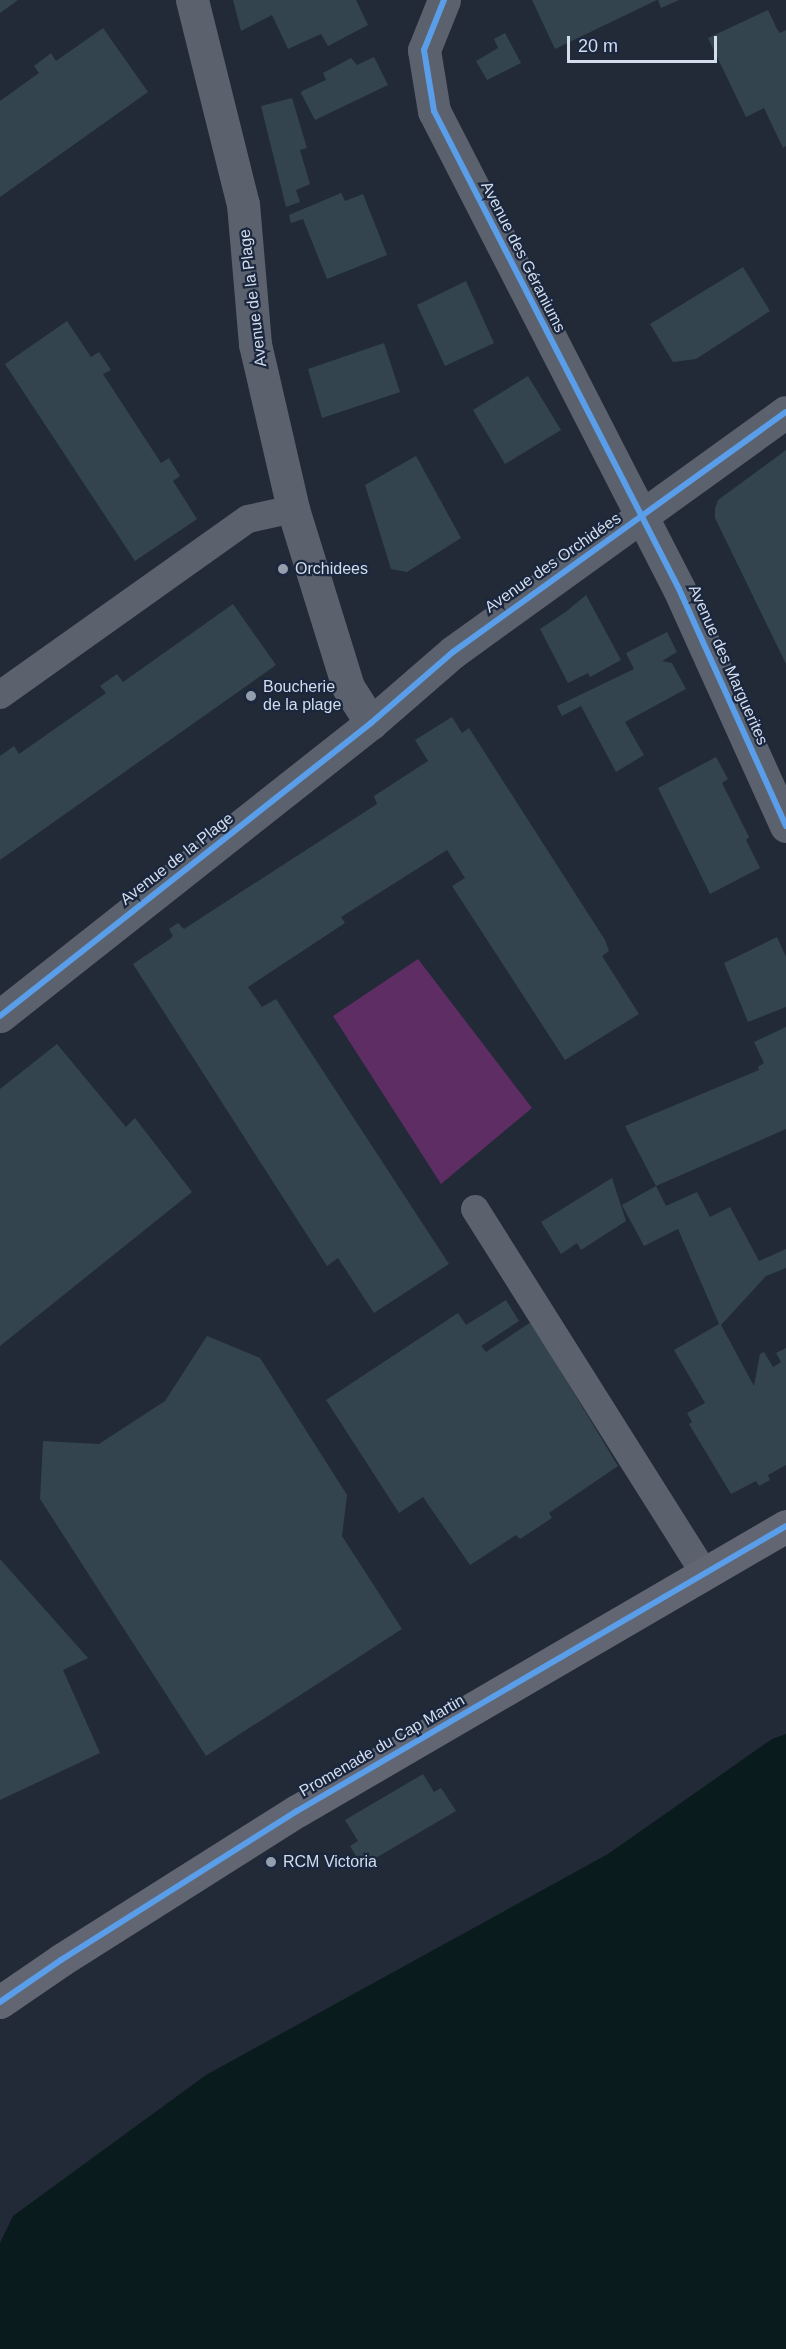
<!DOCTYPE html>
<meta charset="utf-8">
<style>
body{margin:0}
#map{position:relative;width:786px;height:2349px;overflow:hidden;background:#222a37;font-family:Arial,sans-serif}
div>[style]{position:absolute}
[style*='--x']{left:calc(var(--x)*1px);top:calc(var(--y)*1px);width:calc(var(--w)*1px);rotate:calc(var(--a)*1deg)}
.green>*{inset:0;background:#5e2d63}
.water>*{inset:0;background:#091b1c}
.building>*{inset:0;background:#33444f}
.service>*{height:28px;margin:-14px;padding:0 14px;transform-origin:14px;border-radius:14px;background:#5b616d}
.minor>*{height:33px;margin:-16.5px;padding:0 16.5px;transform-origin:16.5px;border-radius:16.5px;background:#5b616d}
.secondary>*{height:33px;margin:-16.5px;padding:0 16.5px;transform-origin:16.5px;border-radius:16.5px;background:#616672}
.cycleway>*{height:6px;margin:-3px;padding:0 3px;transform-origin:3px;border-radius:3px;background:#5a9eea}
.dots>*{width:16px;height:16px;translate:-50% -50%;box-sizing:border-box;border:3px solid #1a273f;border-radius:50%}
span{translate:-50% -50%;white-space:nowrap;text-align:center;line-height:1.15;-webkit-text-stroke:4.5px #1a273f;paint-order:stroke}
.street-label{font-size:16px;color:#d3ddec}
.poi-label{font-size:16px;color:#d3ddec}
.left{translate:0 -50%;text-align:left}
.scale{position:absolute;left:567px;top:36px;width:150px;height:27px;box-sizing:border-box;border:3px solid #d3ddec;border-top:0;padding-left:8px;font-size:18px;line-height:21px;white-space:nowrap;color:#d3ddec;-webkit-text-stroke:4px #1a273f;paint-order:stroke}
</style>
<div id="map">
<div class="green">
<div style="clip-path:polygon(418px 959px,532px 1108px,441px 1184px,333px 1016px)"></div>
</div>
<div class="water">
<div style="clip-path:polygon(786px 1734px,786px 2349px,0 2349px,0 2243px,13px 2216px,206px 2075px,608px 1854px,772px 1739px)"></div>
</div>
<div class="building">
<div style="clip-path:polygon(0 0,18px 0,0 13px)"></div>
<div style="clip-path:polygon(233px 0,356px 0,368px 25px,328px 46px,321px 34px,288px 49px,272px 15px,241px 31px)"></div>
<div style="clip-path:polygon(532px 0,657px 0,555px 49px)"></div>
<div style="clip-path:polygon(658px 0,679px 0,661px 8px)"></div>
<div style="clip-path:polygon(768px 10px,777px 29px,780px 33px,786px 30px,786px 146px,783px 148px,764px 108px,746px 117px,708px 38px)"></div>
<div style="clip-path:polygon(103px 28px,148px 92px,0 197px,0 101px,39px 73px,34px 66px,51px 53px,56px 61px)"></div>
<div style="clip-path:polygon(505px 33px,521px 63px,487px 80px,476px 61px,498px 48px,494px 39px)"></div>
<div style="clip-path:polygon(374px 57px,388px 85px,315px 120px,301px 93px,302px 91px,326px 80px,323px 73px,351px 58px,357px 65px)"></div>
<div style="clip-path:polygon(292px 98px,307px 148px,300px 150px,310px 184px,296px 190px,300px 202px,286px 207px,261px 106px)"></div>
<div style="clip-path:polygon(341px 193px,345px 201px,363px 194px,387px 255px,327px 279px,303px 219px,291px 223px,289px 215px)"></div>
<div style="clip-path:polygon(743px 267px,770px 311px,696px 359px,673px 362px,650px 324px)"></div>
<div style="clip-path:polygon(466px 281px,494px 343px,445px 366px,417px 305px)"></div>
<div style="clip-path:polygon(67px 321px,91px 357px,99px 352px,111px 370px,103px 374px,161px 463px,169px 458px,180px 476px,173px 481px,197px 519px,135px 561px,5px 364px)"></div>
<div style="clip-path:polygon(384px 343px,400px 392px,322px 418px,308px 369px)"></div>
<div style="clip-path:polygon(528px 376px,561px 430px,505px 464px,473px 410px)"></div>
<div style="clip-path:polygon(786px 450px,786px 664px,715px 518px,715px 509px,718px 500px)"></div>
<div style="clip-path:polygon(416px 456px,461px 538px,407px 572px,391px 569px,365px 485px)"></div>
<div style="clip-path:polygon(586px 595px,621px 660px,590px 677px,588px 673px,568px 683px,540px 629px,567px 611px)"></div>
<div style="clip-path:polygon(233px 604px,276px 665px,0 860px,0 756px,14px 746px,19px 754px,106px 693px,100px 686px,117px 674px,123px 682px)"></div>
<div style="clip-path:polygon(667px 632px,677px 652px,662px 661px,672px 663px,686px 689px,625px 722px,644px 755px,616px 772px,581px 706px,562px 716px,557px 706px,634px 669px,626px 653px)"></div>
<div style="clip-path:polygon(452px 717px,462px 733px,469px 728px,605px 940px,609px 951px,602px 956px,639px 1014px,565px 1060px,452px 886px,465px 878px,447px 850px,341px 917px,345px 923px,248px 987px,262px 1007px,276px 999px,449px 1264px,374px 1313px,338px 1258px,327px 1266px,133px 964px,170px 939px,173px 936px,169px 929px,178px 923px,184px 929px,377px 804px,374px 796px,428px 761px,415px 740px)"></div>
<div style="clip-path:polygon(716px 757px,728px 779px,722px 783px,749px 837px,746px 840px,760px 868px,710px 894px,658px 788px)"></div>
<div style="clip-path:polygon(777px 937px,786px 957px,786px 1007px,748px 1022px,724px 963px)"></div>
<div style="clip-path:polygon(786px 1027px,786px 1129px,656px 1186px,625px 1126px,759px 1070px,758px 1067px,764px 1063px,754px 1042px)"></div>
<div style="clip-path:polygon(57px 1044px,126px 1127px,135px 1118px,192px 1192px,0 1346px,0 1089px)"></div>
<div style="clip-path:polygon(612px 1178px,626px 1221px,581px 1250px,577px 1243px,561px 1254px,541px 1222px)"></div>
<div style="clip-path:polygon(656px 1186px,666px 1206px,697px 1192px,710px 1217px,730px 1207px,759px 1261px,786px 1249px,786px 1268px,766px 1276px,721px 1325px,754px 1386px,760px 1354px,764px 1352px,773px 1367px,781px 1362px,776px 1353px,786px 1348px,786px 1465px,768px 1475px,770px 1480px,759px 1486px,756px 1481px,731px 1494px,689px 1424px,692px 1422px,687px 1413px,705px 1403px,674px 1350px,719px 1324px,678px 1229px,644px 1246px,622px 1205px)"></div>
<div style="clip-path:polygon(506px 1300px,519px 1321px,481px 1346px,486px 1352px,531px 1322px,618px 1466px,549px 1513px,552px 1518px,520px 1539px,516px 1535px,470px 1565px,423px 1497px,399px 1513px,326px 1400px,458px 1313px,466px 1325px)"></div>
<div style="clip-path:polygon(207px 1336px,260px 1358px,347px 1495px,342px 1536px,402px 1629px,206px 1756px,40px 1499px,43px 1441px,99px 1444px,165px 1401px)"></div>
<div style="clip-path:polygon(0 1559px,88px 1658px,63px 1670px,100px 1753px,0 1800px)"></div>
<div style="clip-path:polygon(423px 1774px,434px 1792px,441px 1788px,456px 1811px,362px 1866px,350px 1846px,358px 1841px,345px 1820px)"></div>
</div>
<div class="service">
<div style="--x:0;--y:695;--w:304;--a:-35.4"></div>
<div style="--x:248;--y:519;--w:46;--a:-12.5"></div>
<div style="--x:475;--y:1209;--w:431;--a:57.8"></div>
</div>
<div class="minor">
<div style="--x:192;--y:0;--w:210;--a:76"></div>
<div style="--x:243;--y:204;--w:141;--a:85.1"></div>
<div style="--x:255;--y:344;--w:169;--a:77"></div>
<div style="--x:293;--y:509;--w:186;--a:72.8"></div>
<div style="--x:348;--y:687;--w:43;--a:57.4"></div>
<div style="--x:444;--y:0;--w:54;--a:111.8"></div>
<div style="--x:424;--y:50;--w:62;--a:80.7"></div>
<div style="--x:434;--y:111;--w:537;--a:62.86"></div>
<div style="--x:679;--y:589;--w:260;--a:65.7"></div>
<div style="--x:0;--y:1016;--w:473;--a:-38.3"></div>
<div style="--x:371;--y:723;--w:108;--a:-40.9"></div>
<div style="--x:453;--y:652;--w:410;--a:-35.8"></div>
</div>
<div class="secondary">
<div style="--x:0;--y:2002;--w:74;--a:-34.5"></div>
<div style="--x:61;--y:1960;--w:279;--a:-32.3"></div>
<div style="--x:297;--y:1811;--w:566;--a:-30.23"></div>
</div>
<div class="cycleway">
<div style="--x:444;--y:0;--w:54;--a:111.8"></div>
<div style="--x:424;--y:50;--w:62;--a:80.7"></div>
<div style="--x:434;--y:111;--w:537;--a:62.86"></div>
<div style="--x:679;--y:589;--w:260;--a:65.7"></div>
<div style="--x:0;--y:1016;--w:473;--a:-38.3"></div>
<div style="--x:371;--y:723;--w:108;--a:-40.9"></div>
<div style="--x:453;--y:652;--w:410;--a:-35.8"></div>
<div style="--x:0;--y:2002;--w:74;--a:-34.5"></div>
<div style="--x:61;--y:1960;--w:279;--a:-32.3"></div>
<div style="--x:297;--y:1811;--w:566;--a:-30.23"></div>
</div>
<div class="dots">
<div style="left:283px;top:569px;background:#959ead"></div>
<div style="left:251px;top:696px;background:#959ead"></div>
<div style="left:271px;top:1862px;background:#959ead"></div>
</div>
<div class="street-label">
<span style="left:523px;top:257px;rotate:63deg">Avenue des Géraniums</span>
<span style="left:253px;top:298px;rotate:-97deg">Avenue de la Plage</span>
<span style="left:553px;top:563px;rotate:-35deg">Avenue des Orchidées</span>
<span style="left:728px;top:665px;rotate:66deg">Avenue des Marguerites</span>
<span style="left:177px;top:859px;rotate:-38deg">Avenue de la Plage</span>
<span style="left:382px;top:1746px;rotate:-30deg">Promenade du Cap Martin</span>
</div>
<div class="poi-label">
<span class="left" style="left:295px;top:569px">Orchidees</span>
<span class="left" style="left:263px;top:696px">Boucherie<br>de la plage</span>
<span class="left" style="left:283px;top:1862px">RCM Victoria</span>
</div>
<div class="scale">20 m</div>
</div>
